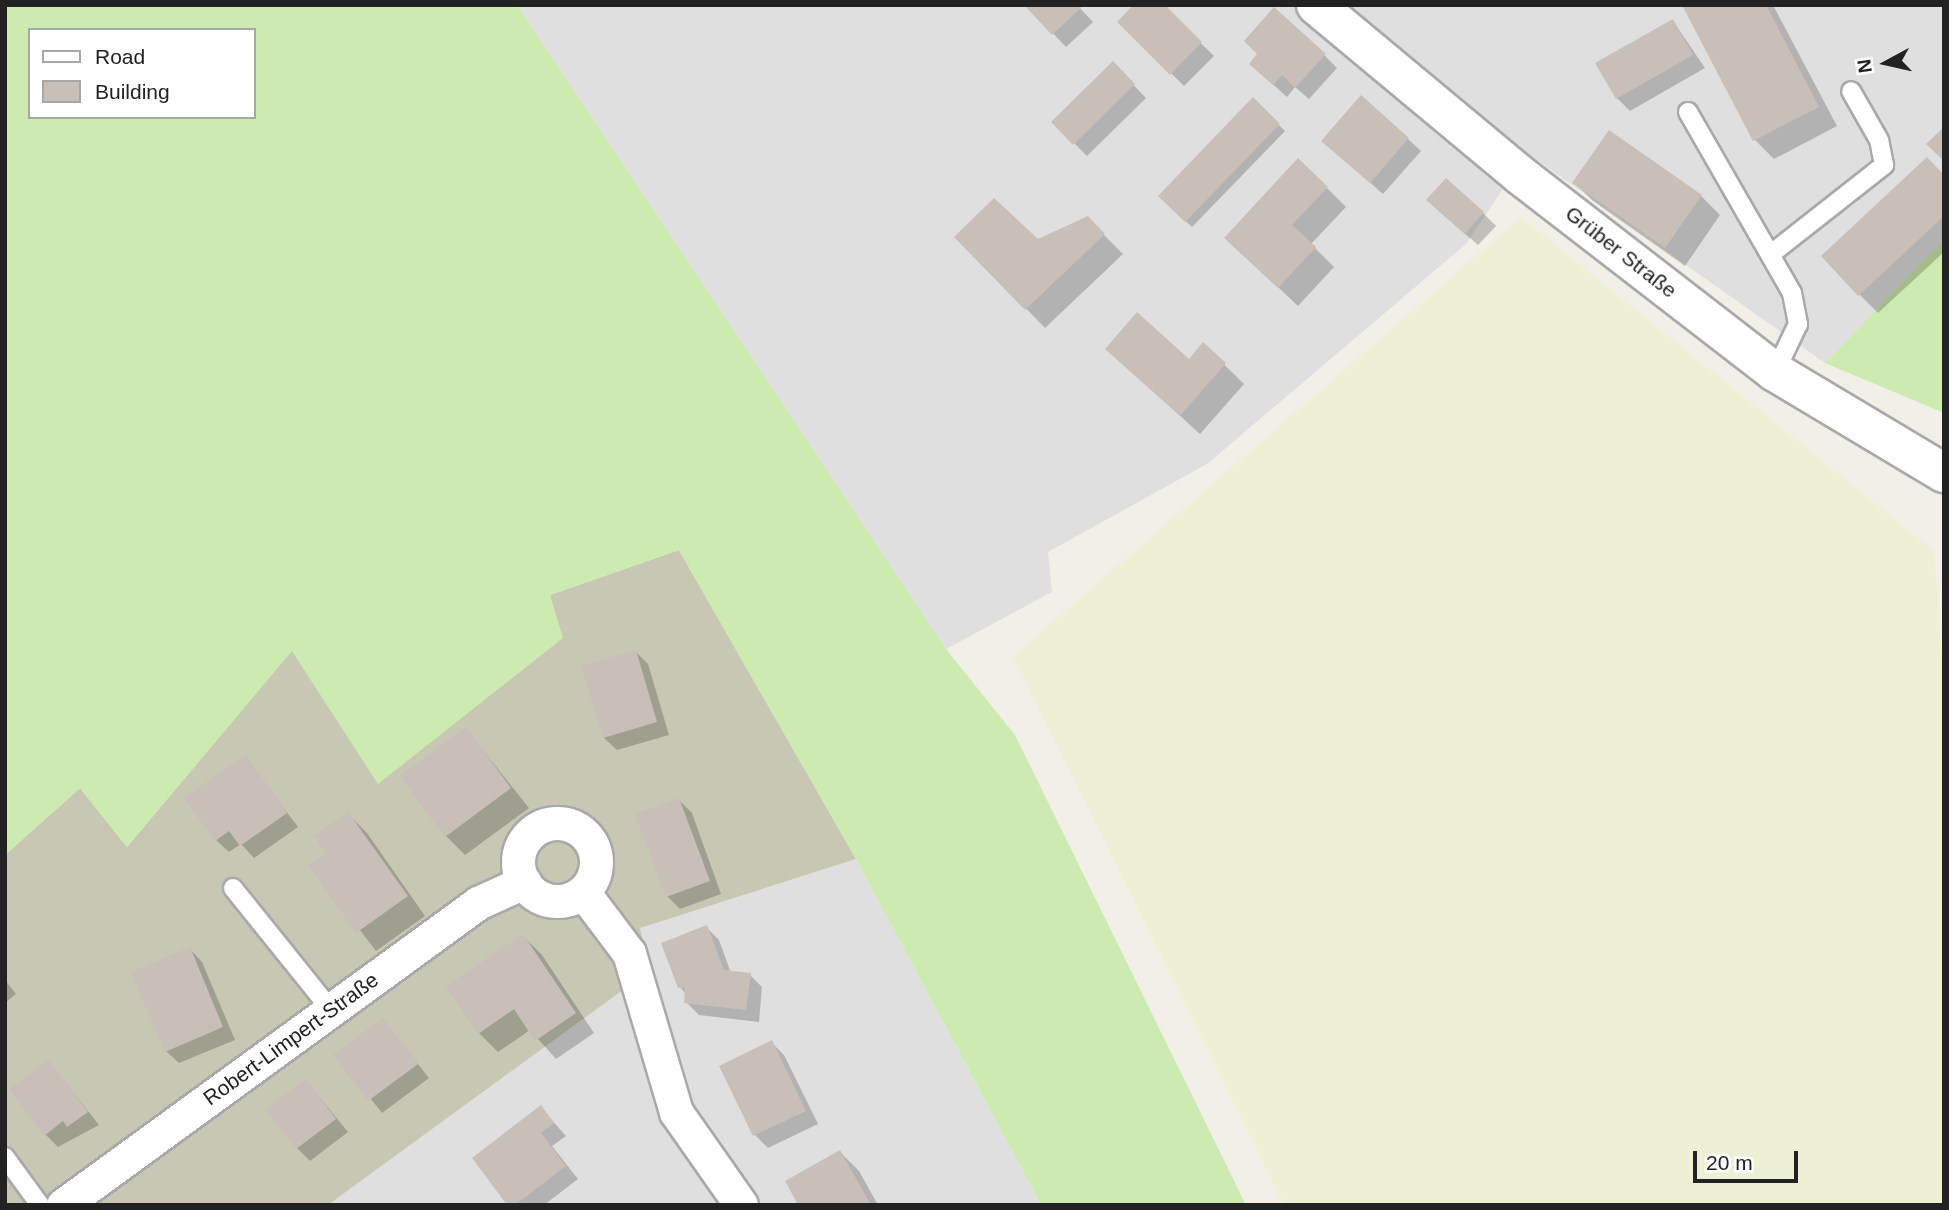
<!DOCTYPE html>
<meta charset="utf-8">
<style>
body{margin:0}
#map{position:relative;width:1949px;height:1210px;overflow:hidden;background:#f2efe9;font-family:Arial,sans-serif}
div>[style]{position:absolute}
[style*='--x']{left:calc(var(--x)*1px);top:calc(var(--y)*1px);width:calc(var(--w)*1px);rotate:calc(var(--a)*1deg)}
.residential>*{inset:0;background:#e0dfdf}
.construction>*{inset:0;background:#c7c7b4}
.farmland>*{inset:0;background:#eef0d5}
.grass>*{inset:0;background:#cdebb0}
.shadow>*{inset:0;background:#0003}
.building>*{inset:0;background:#c7bfb8}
.roads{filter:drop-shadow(2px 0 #a9a9a9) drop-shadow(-2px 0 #a9a9a9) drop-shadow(0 2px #a9a9a9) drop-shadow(0 -2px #a9a9a9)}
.service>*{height:18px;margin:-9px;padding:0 9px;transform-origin:9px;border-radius:9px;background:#fff}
.minor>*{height:33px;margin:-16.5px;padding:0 16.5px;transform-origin:16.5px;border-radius:16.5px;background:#fff}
.minor>.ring{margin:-16.5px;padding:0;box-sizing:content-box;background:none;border:33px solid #fff;border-radius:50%}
.tertiary>*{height:38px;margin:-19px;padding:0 19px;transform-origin:19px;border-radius:19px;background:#fff}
span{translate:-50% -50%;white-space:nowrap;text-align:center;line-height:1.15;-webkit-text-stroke:5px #fff;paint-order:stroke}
.street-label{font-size:21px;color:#222}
.frame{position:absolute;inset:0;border:7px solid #222;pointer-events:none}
.legend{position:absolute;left:28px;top:28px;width:228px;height:91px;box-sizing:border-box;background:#fff;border:2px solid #a7a7a7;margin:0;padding:9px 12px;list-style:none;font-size:21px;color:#222}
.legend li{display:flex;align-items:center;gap:14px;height:35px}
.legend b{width:35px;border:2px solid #a7a7a7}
.north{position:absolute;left:1851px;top:28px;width:70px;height:70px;-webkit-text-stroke:5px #fff;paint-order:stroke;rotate:262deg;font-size:19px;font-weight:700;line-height:28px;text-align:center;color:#222}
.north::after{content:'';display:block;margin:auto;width:24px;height:32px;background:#222;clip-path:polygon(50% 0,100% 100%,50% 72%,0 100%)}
.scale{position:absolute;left:1693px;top:1151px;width:105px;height:32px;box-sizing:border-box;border:4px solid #222;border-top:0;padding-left:9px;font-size:21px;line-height:24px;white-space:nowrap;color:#222;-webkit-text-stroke:5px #fff;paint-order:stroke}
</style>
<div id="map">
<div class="residential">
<div style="clip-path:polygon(517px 5px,1944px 5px,1944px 239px,1825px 363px,1527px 153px,1466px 244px,1207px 464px,1048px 552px,1052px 592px,946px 649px)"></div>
<div style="clip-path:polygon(856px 859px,1041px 1205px,328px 1205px,649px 971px,639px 928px)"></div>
</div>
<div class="construction">
<div style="clip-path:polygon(679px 550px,856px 859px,640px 928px,649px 971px,328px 1205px,5px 1205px,5px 855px,80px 788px,127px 847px,292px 650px,378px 783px,550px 595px)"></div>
</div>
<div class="farmland">
<div style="clip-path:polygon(1521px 217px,1934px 551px,1944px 684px,1944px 1205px,1284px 1205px,1013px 656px)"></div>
</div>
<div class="grass">
<div style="clip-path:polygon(evenodd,5px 5px,517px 5px,946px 649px,1015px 735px,1246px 1205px,1041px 1205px,856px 859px,679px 550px,550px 595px,563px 638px,378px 784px,292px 651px,127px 847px,80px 788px,5px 855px,5px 5px,30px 30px,254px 30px,254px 117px,30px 117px,30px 30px)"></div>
<div style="clip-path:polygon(1944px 239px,1944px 413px,1825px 363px)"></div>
</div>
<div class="shadow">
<div style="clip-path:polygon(1026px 5px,1077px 5px,1093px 22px,1066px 47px)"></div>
<div style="clip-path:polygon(1162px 5px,1214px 56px,1184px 86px,1119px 22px)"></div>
<div style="clip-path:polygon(1684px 5px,1773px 5px,1837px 126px,1774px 159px,1755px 140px)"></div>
<div style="clip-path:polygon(1673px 21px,1705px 68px,1630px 111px,1617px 98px)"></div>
<div style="clip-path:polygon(1259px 54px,1324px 55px,1337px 68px,1309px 99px,1295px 87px,1287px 97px,1264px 76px)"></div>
<div style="clip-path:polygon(1113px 64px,1146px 98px,1087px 156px,1053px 122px)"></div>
<div style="clip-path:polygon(1253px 100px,1285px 131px,1192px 227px,1160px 196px)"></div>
<div style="clip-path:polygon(1610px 132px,1701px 196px,1720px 215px,1685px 266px,1593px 201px,1574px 182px)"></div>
<div style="clip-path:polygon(1408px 139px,1421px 151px,1383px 194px,1336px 153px)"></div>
<div style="clip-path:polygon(1944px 176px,1944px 252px,1878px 313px,1859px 294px)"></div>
<div style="clip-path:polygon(1327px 188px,1346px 207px,1311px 244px,1334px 267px,1298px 306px,1245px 256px)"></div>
<div style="clip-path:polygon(1441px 213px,1483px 213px,1496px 226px,1478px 245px)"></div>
<div style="clip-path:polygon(1087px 218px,1123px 254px,1045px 328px,957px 237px,1038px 241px)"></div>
<div style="clip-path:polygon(1204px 345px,1244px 384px,1200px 434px,1107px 349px,1189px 361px)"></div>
<div style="clip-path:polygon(636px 652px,648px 664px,669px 735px,617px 750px,604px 738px)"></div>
<div style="clip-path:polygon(466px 729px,529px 808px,465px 855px,446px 836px)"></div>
<div style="clip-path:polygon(245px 757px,298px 827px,254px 858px,241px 844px,229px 852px,216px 840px)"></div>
<div style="clip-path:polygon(679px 800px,692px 813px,721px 894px,680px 909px,667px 896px)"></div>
<div style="clip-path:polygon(348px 814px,367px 833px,425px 916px,376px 951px,311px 866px,328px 853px)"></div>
<div style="clip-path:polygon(706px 927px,719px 940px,731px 973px,750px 975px,762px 987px,759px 1022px,699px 1015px,686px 1002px,686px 994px,680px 987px)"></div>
<div style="clip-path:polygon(523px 936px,542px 955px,594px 1033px,556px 1059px,530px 1030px,498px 1052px,479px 1033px)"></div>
<div style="clip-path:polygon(190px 949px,202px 962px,235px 1040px,179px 1063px,166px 1051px)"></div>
<div style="clip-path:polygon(5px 980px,16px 994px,5px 1003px)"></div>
<div style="clip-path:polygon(383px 1020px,429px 1078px,382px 1113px,336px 1055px)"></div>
<div style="clip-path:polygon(771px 1042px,784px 1055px,818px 1124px,768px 1148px,755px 1135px)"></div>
<div style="clip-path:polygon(49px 1062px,99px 1125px,58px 1147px,45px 1134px)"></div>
<div style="clip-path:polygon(306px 1081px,348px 1132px,310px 1161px,297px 1148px)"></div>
<div style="clip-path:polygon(541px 1108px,566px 1136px,552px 1146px,578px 1179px,544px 1205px,509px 1205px)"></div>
<div style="clip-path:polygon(840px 1152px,859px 1171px,878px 1205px,800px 1205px)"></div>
</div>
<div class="building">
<div style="clip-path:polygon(1024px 5px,1079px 5px,1081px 8px,1052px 35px)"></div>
<div style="clip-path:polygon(1133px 5px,1165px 5px,1202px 42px,1170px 75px,1117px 22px)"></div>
<div style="clip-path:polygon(1682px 5px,1766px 5px,1819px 107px,1753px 141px)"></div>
<div style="clip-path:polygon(1274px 7px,1326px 54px,1295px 88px,1282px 75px,1273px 85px,1249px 64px,1257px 54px,1244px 41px)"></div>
<div style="clip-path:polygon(1673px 19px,1693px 55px,1616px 99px,1595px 63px)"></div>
<div style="clip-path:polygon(1113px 61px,1135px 84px,1073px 145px,1051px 122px)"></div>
<div style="clip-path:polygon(1361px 95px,1409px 138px,1370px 183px,1321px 141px)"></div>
<div style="clip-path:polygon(1253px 97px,1280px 124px,1185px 222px,1158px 196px)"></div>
<div style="clip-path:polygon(1944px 127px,1944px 161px,1926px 144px)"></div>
<div style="clip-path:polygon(1609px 130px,1702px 195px,1665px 248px,1572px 183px)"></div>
<div style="clip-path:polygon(1927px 157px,1944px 175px,1944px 216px,1858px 296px,1821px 256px)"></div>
<div style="clip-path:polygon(1298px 158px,1328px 187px,1292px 225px,1316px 247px,1278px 288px,1224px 238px)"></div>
<div style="clip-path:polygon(1446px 178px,1484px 212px,1465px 234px,1426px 200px)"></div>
<div style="clip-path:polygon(994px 198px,1038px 239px,1088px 216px,1105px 234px,1025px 310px,954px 237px)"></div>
<div style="clip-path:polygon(1137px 312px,1189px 359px,1203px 342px,1226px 363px,1180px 416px,1105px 349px)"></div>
<div style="clip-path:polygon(636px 650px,657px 722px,603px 738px,581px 666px)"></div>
<div style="clip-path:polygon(466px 727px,511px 788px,445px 837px,400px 776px)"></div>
<div style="clip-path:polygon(246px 755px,287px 813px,240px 846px,229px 831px,215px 841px,184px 798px)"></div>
<div style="clip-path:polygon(679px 798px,710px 881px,666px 897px,635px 814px)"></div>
<div style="clip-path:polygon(348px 812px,408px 896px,356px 933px,308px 865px,326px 853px,314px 836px)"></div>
<div style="clip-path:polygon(707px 925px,724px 970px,751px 973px,746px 1010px,684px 1003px,685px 987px,678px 988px,661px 943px)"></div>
<div style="clip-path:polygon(523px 934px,576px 1013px,535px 1041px,514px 1009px,478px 1034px,446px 986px)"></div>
<div style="clip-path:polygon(190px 947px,223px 1027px,165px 1052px,131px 972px)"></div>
<div style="clip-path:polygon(383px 1018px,418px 1064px,368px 1101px,333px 1055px)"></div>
<div style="clip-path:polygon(772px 1040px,806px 1111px,753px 1136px,719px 1066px)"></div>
<div style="clip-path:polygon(49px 1060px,88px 1112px,67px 1127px,63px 1121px,44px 1136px,9px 1089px)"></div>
<div style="clip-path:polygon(306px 1079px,336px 1119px,296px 1149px,266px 1109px)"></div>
<div style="clip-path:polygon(541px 1105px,554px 1123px,541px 1133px,566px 1166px,515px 1205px,507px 1205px,472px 1158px)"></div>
<div style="clip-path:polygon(840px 1150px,871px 1205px,798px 1205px,785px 1181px)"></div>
</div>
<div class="roads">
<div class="service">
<div style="--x:1688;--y:112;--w:209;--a:60.1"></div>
<div style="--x:1792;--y:293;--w:32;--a:79"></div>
<div style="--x:1798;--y:324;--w:53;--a:115.6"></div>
<div style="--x:1771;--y:254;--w:144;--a:-38.2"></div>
<div style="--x:1884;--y:165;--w:25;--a:-101"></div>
<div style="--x:1879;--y:140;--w:56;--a:-119.7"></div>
<div style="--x:233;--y:888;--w:156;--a:51.2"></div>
<div style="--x:5;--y:1157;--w:59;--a:53.9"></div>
</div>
<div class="minor">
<div class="ring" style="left:518px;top:823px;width:45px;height:45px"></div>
<div style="--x:583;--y:892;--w:76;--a:53"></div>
<div style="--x:629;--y:953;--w:166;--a:73.5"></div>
<div style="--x:676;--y:1112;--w:113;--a:55"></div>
<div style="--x:63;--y:1205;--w:513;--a:-36.04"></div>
<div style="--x:478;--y:903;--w:51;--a:-24.5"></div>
</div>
<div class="tertiary">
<div style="--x:1316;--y:5;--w:266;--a:39.8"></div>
<div style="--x:1520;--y:175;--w:322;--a:37.7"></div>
<div style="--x:1775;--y:372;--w:197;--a:30.9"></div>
</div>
</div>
<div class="street-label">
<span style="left:1621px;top:252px;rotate:38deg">Grüber Straße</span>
<span style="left:291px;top:1039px;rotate:-36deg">Robert-Limpert-Straße</span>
</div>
<div class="frame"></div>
<ul class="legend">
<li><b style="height:9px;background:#fff"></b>Road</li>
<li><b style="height:19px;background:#c7bfb8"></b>Building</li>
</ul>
<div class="north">N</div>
<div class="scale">20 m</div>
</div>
